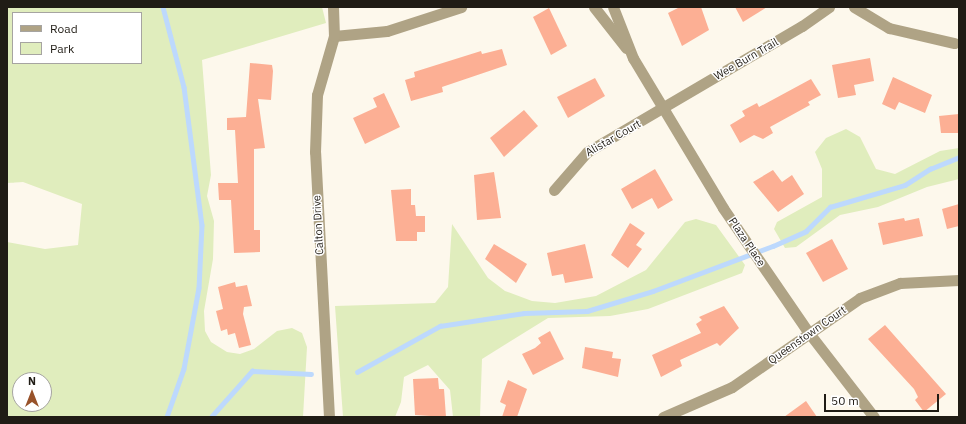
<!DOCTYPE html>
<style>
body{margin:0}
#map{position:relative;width:966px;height:424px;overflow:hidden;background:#fdf8ec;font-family:"IBM Plex Sans",sans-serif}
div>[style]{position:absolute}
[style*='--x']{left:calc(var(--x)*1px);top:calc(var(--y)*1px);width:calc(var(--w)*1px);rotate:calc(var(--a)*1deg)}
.green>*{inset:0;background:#e0edbd}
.stream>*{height:4.5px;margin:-2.25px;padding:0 2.25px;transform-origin:2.25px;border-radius:2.25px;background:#bdd9fd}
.building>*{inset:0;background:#fcaf94}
.minor>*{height:11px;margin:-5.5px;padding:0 5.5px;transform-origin:5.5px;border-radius:5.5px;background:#afa385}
.tertiary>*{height:11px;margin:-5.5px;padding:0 5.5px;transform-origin:5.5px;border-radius:5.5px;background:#afa385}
span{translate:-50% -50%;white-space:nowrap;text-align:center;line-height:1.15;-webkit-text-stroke:3px #fff;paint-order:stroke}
.street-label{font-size:11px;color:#201c15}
.frame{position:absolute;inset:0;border:8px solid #201c15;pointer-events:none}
.legend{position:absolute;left:12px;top:12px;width:130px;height:52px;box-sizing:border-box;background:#fff;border:1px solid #a6a4a1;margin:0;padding:5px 7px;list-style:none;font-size:12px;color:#201c15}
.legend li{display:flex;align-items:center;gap:8px;height:20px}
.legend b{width:20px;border:1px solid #a6a4a1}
.north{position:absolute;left:12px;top:372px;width:40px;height:40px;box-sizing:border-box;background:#fff;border:1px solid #a6a4a1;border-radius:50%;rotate:0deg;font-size:11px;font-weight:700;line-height:16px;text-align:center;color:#201c15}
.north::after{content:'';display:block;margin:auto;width:14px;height:18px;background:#98522a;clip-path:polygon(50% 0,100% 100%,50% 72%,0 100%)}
.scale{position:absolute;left:824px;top:394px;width:115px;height:18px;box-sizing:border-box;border:2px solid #201c15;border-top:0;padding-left:5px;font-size:12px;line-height:14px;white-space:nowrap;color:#201c15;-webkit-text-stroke:3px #fff;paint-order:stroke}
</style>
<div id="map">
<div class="green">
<div style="clip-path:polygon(evenodd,7px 7px,322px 7px,326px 23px,202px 60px,211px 175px,207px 196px,214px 221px,213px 259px,204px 311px,205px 331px,211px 342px,227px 352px,240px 354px,254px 349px,277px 331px,292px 328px,302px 333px,307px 347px,303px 417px,7px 417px,7px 242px,45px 249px,78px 245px,82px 204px,23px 182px,7px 183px,7px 7px,13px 13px,141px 13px,141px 63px,13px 63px,13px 13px,7px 7px,20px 380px,44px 380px,44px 404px,20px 404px,20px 380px)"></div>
<div style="clip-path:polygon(846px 129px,860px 137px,876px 169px,895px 174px,940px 151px,959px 148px,959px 179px,927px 187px,878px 207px,840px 215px,796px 247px,785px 248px,774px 229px,777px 222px,822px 197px,822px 169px,815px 152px,826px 138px)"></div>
<div style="clip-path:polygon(696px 219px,716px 225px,745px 265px,742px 273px,648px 309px,610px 316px,548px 318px,482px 359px,480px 417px,453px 417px,450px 390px,428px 365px,404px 377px,401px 402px,395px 417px,343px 417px,335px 306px,435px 303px,448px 287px,452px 224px,488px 278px,505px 291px,532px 301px,555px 303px,596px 296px,646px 270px,685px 222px)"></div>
</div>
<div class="stream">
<div style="--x:163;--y:7;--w:83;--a:75.3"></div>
<div style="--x:184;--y:87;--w:139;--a:82.6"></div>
<div style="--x:202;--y:225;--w:63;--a:92.7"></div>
<div style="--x:199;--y:288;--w:82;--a:100.5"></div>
<div style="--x:184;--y:369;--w:51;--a:109.5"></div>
<div style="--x:357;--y:372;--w:95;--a:-29"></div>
<div style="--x:440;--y:326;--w:85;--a:-8.8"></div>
<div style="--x:524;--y:313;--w:63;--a:-1.8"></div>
<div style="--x:587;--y:311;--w:69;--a:-16.9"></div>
<div style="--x:653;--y:291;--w:128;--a:-20.6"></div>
<div style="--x:773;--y:246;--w:36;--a:-24"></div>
<div style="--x:806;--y:231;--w:34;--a:-45"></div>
<div style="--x:830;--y:207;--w:78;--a:-16.3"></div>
<div style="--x:905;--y:185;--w:30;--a:-33"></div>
<div style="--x:930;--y:169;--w:31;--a:-22"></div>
<div style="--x:211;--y:417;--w:62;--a:-48.3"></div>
<div style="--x:252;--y:371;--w:59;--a:2.9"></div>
</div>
<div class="building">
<div style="clip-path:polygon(680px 7px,701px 7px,709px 30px,682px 46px,668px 13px)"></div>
<div style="clip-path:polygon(735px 7px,767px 7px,743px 22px)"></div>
<div style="clip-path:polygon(549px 8px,567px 46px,551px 55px,533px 17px)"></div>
<div style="clip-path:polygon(502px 49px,507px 65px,442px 87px,443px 92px,411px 101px,405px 80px,415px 77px,414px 72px,481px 51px,482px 54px)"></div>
<div style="clip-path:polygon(870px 58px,874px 81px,854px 85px,856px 95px,838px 98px,832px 65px)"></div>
<div style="clip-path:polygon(250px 63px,272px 65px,273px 71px,271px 100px,258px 99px,265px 148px,254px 149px,254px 230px,260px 230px,260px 252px,234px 253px,231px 200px,219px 200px,218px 183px,238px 183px,235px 130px,227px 130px,227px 118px,246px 117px)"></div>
<div style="clip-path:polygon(893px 77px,932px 95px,925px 113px,899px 102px,895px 110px,882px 104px)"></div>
<div style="clip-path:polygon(595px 78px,605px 96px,568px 118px,557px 97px)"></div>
<div style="clip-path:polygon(811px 79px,821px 95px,808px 102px,810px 105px,770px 127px,773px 133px,763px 139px,754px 135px,740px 143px,730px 125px,745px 116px,742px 111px,757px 103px,759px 107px)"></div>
<div style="clip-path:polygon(384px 93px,400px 127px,365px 144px,353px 118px,377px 107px,373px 98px)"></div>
<div style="clip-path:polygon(524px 110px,538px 126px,504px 157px,490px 138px)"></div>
<div style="clip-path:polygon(959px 114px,959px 133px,941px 133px,939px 116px)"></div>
<div style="clip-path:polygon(655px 169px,673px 200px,658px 209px,652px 198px,632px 209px,621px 189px)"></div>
<div style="clip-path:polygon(773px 170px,782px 182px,792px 175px,804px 194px,778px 212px,753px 182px)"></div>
<div style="clip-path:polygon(494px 172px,501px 218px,477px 220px,474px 175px)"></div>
<div style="clip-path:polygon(411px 189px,411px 205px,415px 205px,416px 216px,425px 216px,425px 232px,417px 232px,417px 241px,396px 241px,391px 190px)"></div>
<div style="clip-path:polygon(959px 204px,959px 226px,947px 229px,942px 209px)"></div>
<div style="clip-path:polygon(904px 218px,905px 221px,919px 218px,923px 236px,883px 245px,878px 223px)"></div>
<div style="clip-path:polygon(630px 223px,645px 233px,636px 245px,642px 249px,628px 268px,611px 255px)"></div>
<div style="clip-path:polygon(832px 239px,848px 269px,823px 282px,806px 253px)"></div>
<div style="clip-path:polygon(494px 244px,527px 264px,516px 283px,485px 259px)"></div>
<div style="clip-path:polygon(585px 244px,593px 278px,565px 283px,563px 274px,552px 276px,547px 253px)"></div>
<div style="clip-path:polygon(235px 282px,236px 287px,247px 285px,252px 306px,244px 307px,243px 314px,251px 345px,239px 348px,235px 333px,228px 335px,227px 329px,221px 331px,216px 311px,223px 309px,218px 287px)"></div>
<div style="clip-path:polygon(724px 306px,739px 328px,720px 346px,717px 343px,680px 360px,682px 366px,661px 377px,652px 355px,701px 333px,696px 324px,702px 320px,699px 317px)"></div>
<div style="clip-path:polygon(885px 325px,946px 394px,924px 412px,915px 400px,918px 397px,914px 389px,868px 339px)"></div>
<div style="clip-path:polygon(550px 331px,564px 359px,533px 375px,522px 354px,535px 348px,541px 343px,538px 338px)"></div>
<div style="clip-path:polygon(585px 347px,613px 352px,612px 358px,621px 359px,618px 377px,582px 368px)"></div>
<div style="clip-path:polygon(438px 378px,439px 389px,444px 389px,446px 417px,415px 415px,413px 379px)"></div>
<div style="clip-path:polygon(508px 380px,527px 389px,517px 417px,502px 417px,506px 405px,500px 402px)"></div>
<div style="clip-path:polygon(806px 401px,817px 417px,784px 417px)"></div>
</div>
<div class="minor">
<div style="--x:854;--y:7;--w:41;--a:31"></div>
<div style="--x:889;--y:28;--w:67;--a:13"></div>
<div style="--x:334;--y:36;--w:53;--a:-5.4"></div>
<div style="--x:387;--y:31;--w:78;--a:-18"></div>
<div style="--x:554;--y:190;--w:50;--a:-49"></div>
<div style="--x:587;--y:152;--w:249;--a:-30.4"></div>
<div style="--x:802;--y:26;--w:33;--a:-35"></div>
<div style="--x:329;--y:417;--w:265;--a:-93"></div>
<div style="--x:315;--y:152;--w:57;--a:-88"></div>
<div style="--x:317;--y:95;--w:61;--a:-73.9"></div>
<div style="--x:334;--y:36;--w:29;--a:-92"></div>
<div style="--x:663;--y:417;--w:75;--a:-23.5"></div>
<div style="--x:732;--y:387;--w:156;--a:-34.8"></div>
<div style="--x:860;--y:298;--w:43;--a:-20.6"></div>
<div style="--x:900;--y:283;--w:59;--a:-2.9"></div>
</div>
<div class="tertiary">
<div style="--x:594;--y:7;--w:52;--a:52"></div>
<div style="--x:613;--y:7;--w:55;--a:68.6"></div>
<div style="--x:633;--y:58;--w:175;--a:59"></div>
<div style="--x:723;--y:208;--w:152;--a:55.5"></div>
<div style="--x:809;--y:333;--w:106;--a:52.3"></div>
</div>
<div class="street-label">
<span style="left:746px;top:59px;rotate:-30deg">Wee Burn Trail</span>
<span style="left:613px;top:138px;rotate:-30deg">Alistar Court</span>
<span style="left:318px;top:225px;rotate:-93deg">Calton Drive</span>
<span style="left:747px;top:242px;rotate:56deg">Plaza Place</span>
<span style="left:807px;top:335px;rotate:-35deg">Queenstown Court</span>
</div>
<div class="frame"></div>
<ul class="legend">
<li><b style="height:5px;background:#afa385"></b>Road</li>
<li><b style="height:11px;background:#e0edbd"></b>Park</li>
</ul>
<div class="north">N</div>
<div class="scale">50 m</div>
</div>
